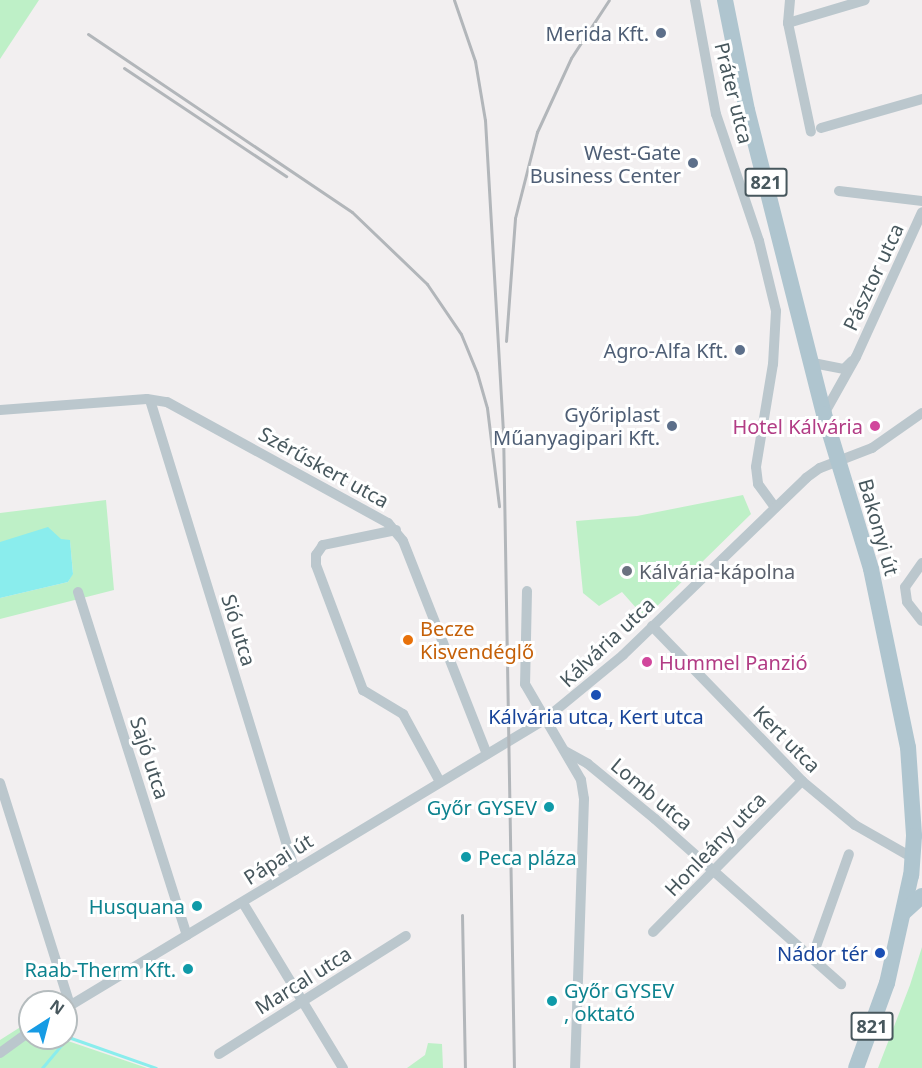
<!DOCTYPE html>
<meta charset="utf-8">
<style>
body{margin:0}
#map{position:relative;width:922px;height:1068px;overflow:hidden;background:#f2eff0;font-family:"Noto Sans",sans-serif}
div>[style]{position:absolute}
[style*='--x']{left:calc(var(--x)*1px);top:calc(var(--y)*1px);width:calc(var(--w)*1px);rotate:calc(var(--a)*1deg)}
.green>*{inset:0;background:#bef0c7}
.water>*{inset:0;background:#8aeded}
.stream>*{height:3px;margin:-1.5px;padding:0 1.5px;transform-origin:1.5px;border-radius:1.5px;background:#8aeded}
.street>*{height:10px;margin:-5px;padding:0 5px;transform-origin:5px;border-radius:5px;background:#bbc7cd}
.primary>*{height:16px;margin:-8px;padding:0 8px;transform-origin:8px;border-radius:8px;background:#afc5cf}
.rail>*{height:3px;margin:-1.5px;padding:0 1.5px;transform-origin:1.5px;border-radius:1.5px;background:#b2b6ba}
.dots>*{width:16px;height:16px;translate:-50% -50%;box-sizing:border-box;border:3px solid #fff;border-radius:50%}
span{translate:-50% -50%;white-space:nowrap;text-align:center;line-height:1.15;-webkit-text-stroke:6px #fff;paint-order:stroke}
.shield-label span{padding:2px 4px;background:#fff;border:2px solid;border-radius:4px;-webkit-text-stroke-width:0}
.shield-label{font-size:18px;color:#47575d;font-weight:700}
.service-label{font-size:20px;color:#4e5e75}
.right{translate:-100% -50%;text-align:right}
.street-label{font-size:20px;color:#47575d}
.hotel-label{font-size:20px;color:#b23c85}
.left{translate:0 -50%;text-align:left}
.worship-label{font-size:20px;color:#5b616d}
.food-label{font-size:20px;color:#c56008}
.transit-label{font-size:20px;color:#164399}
.culture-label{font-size:20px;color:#0d838f}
.north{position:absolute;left:18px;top:990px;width:60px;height:60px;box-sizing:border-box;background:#fff;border:2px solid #b5bcbe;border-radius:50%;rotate:36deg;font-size:16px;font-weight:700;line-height:24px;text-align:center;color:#47575d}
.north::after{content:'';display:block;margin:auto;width:21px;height:27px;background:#179be4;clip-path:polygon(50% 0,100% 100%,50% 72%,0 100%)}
</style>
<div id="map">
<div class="green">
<div style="clip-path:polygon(0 0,39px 0,0 59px)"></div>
<div style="clip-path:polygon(743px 495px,751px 514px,645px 618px,622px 592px,599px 606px,583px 593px,576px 521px,637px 516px)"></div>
<div style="clip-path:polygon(106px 500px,114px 590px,0 619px,0 598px,68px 582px,73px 573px,70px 541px,0 542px,0 513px)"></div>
<div style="clip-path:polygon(922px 947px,922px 1068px,878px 1068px,910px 985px)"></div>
<div style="clip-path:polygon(66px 999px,75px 1022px,68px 1041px,147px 1068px,0 1068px,0 1040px,30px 1021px,30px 1038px,66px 1038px,66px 1002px,61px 1002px)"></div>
<div style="clip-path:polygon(428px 1043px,442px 1044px,443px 1068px,407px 1068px,425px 1055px)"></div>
</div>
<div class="water">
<div style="clip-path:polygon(48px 527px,61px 539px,70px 540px,73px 574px,68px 582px,0 598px,0 542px)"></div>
</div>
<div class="stream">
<div style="--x:42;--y:1068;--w:38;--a:-50"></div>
<div style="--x:66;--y:1039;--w:5;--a:-11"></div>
<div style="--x:71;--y:1038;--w:90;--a:19.4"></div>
</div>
<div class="street">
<div style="--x:695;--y:0;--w:116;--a:79.6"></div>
<div style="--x:716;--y:114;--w:134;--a:71.3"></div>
<div style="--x:759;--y:241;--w:72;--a:76.3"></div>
<div style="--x:776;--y:311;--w:53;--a:93.2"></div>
<div style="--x:773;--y:364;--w:104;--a:99.4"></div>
<div style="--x:756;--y:467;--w:17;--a:83"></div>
<div style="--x:758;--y:484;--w:26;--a:54"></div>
<div style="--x:790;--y:0;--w:23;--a:95"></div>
<div style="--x:788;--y:23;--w:111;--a:78.1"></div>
<div style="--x:788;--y:23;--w:80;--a:-16.6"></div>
<div style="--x:821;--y:128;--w:105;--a:-16"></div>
<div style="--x:839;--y:191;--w:84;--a:6.9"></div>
<div style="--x:813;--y:363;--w:32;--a:11"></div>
<div style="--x:844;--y:369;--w:11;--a:-45"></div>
<div style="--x:150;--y:400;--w:492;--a:72.9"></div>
<div style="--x:0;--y:410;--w:147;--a:-4.3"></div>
<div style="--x:147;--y:399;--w:20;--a:9"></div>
<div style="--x:167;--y:402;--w:252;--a:28.7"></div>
<div style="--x:388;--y:523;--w:23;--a:50"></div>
<div style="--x:403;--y:541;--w:229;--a:68.5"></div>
<div style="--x:824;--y:414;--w:65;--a:-60.7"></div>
<div style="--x:856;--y:357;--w:159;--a:-65.5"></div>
<div style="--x:396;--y:530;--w:75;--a:168.4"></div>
<div style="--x:323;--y:545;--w:12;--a:125"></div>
<div style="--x:316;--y:555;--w:10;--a:90"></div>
<div style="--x:316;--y:565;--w:134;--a:69.4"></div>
<div style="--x:363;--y:690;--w:47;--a:31"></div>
<div style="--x:403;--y:714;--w:77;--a:61.4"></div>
<div style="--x:922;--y:563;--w:29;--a:125"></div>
<div style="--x:905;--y:587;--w:15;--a:82"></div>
<div style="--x:907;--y:602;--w:24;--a:52"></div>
<div style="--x:527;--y:591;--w:93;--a:91.2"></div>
<div style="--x:525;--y:684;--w:111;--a:59.7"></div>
<div style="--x:581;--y:780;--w:19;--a:81"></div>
<div style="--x:584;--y:799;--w:269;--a:91.9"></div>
<div style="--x:78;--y:592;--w:360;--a:72.4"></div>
<div style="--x:652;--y:626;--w:216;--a:45.9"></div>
<div style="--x:802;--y:781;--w:69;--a:39.7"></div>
<div style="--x:855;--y:825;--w:67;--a:29.6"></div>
<div style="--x:565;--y:751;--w:26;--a:29"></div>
<div style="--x:588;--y:764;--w:87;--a:39.4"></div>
<div style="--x:655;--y:819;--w:249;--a:41.6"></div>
<div style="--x:0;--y:783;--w:233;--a:72.5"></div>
<div style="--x:243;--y:903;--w:193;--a:58.8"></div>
<div style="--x:653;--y:932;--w:212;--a:-45.4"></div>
<div style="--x:813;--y:955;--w:107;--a:-70.4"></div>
<div style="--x:66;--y:1008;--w:558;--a:-31.07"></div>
<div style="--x:544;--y:720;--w:102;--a:-39.4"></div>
<div style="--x:623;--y:655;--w:255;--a:-44"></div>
<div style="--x:806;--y:478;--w:17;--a:-36"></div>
<div style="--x:820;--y:468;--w:56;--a:-21"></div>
<div style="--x:872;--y:448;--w:61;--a:-35"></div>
<div style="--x:0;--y:1053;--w:37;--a:-36"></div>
<div style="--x:219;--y:1054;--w:221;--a:-32.3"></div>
</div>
<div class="primary">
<div style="--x:725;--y:0;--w:112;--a:78.7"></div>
<div style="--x:747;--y:110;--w:314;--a:75.8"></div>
<div style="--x:824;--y:414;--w:162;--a:73.1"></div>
<div style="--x:871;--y:569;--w:182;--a:78.3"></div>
<div style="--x:908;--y:747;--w:89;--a:86.1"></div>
<div style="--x:914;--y:836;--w:39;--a:94"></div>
<div style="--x:911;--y:875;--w:111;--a:102.5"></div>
<div style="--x:887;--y:983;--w:90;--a:110"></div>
<div style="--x:904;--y:912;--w:24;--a:-42"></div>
</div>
<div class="rail">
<div style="--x:454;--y:0;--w:65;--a:71"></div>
<div style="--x:475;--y:61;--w:60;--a:80.4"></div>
<div style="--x:485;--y:120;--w:309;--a:86.7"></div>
<div style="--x:503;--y:428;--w:640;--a:89.02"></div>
<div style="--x:88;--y:34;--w:318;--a:34"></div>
<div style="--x:352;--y:212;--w:104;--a:43.8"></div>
<div style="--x:427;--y:284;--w:60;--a:55.8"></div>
<div style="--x:461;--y:334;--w:42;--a:67.7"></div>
<div style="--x:477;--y:373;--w:36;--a:74"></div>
<div style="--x:487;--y:408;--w:99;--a:83"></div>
<div style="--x:124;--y:68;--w:195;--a:33.7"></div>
<div style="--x:506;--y:341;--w:123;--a:-85.8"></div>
<div style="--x:515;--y:218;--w:89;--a:-75.7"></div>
<div style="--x:537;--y:132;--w:81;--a:-65.3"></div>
<div style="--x:571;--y:58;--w:69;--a:-56.8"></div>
<div style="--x:462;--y:915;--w:153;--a:88.9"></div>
</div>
<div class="dots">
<div style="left:661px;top:33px;background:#5c6f8a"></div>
<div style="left:693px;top:163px;background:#5c6f8a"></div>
<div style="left:740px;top:350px;background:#5c6f8a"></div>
<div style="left:672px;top:426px;background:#5c6f8a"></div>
<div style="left:875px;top:426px;background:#d1479c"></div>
<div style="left:627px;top:571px;background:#6b7280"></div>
<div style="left:408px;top:640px;background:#e8710a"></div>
<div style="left:647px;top:662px;background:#d1479c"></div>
<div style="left:596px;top:695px;background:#1a4fb4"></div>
<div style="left:549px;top:807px;background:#0f9aa8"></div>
<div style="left:466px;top:857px;background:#0f9aa8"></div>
<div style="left:197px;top:906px;background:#0f9aa8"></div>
<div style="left:880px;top:953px;background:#1a4fb4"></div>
<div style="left:188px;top:969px;background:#0f9aa8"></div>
<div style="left:552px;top:1001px;background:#0f9aa8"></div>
</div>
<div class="shield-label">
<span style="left:766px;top:182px">821</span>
<span style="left:872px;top:1026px">821</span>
</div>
<div class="service-label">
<span class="right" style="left:649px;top:33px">Merida Kft.</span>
<span class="right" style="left:681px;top:164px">West-Gate<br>Business Center</span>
<span class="right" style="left:728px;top:350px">Agro-Alfa Kft.</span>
<span class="right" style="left:660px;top:426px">Győriplast<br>Műanyagipari Kft.</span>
</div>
<div class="street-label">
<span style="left:734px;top:93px;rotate:76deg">Práter utca</span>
<span style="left:873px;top:277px;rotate:-65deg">Pásztor utca</span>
<span style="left:324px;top:467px;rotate:29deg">Szérűskert utca</span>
<span style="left:879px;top:527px;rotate:74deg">Bakonyi út</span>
<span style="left:239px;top:630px;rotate:73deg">Sió utca</span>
<span style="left:607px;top:642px;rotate:-43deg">Kálvária utca</span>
<span style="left:787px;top:739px;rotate:45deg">Kert utca</span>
<span style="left:150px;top:758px;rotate:72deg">Sajó utca</span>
<span style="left:652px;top:794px;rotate:40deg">Lomb utca</span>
<span style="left:715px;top:844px;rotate:-46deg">Honleány utca</span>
<span style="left:278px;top:859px;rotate:-32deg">Pápai út</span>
<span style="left:303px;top:980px;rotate:-32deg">Marcal utca</span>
</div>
<div class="hotel-label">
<span class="right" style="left:863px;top:426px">Hotel Kálvária</span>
<span class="left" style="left:659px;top:662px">Hummel Panzió</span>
</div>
<div class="worship-label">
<span class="left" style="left:639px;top:571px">Kálvária-kápolna</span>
</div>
<div class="food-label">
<span class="left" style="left:420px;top:640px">Becze<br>Kisvendéglő</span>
</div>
<div class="transit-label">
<span style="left:596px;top:716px">Kálvária utca, Kert utca</span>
<span class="right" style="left:868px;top:953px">Nádor tér</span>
</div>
<div class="culture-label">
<span class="right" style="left:537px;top:807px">Győr GYSEV</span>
<span class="left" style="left:478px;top:857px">Peca pláza</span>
<span class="right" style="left:185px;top:906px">Husquana</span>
<span class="right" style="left:176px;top:969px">Raab-Therm Kft.</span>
<span class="left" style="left:564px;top:1002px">Győr GYSEV<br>, oktató</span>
</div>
<div class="north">N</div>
</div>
